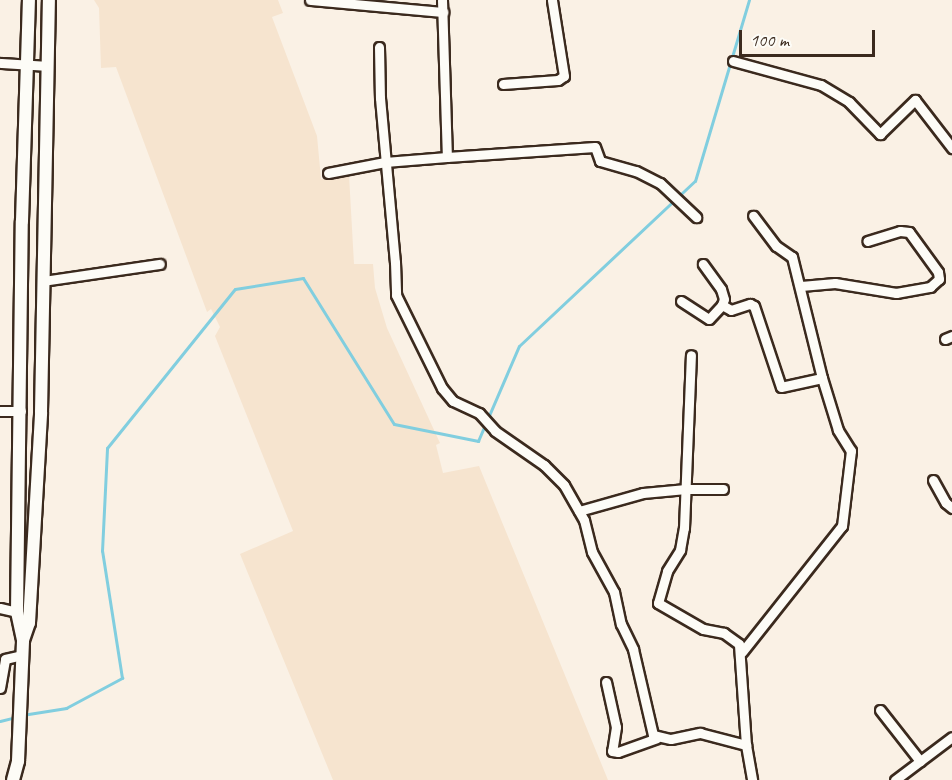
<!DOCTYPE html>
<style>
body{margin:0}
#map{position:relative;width:952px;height:780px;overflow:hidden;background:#faf1e5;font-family:Caveat,sans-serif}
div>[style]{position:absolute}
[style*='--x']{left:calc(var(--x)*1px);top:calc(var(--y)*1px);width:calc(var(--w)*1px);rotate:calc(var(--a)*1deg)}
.built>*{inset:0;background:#f6e4cf}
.stream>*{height:3px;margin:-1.5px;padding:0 1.5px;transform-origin:1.5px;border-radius:1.5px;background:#81cedf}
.roads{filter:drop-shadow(2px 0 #3b2a1e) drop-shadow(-2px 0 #3b2a1e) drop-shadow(0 2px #3b2a1e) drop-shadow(0 -2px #3b2a1e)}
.minor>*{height:9px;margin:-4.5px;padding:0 4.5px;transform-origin:4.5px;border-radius:4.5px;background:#fdfcf7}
.major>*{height:12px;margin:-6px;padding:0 6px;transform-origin:6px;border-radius:6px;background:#fdfcf7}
span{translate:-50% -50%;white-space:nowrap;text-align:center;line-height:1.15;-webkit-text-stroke:5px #fdfcf7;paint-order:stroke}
.scale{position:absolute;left:739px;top:30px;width:136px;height:27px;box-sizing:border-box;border:3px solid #3b2a1e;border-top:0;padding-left:8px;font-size:18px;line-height:21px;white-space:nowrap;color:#3b2a1e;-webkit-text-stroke:4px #fdfcf7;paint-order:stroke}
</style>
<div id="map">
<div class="built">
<div style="clip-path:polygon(94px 0,278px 0,283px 13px,272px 17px,317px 136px,321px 179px,349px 175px,354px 264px,373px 264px,375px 288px,387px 328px,440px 443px,436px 445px,443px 473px,479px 466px,608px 780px,333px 780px,240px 554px,293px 531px,215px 336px,220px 327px,211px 309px,207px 312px,116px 67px,101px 68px,99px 8px)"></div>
</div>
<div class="stream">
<div style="--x:22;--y:715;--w:45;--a:-9"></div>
<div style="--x:66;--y:708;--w:64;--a:-28.2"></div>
<div style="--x:122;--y:678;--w:129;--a:-98.9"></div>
<div style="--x:102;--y:551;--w:103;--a:-87.2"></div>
<div style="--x:107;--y:448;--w:204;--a:-51.2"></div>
<div style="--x:235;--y:289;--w:69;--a:-9.2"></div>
<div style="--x:303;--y:278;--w:172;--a:58.1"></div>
<div style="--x:394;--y:424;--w:86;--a:11.4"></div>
<div style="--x:478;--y:441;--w:103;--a:-66.7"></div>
<div style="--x:519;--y:346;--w:241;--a:-43.2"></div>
<div style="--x:695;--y:181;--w:189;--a:-73.4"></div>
<div style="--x:0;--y:721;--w:16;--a:-14"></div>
</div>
<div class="roads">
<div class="minor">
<div style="--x:310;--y:0;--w:134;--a:5.2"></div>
<div style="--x:442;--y:0;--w:157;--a:88.2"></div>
<div style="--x:447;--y:157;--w:148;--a:-3.9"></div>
<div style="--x:595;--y:147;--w:15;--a:70"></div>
<div style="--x:600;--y:161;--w:37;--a:16"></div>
<div style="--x:636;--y:171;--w:27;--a:27"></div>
<div style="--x:660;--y:183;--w:50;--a:43.4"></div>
<div style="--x:379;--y:47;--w:51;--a:88.9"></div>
<div style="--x:380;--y:98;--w:165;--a:84.8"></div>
<div style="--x:395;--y:262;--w:33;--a:88"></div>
<div style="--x:396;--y:295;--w:104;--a:63.7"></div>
<div style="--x:442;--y:388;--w:17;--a:50"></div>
<div style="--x:453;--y:401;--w:29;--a:25"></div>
<div style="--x:479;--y:413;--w:24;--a:48"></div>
<div style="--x:495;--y:431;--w:60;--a:34.8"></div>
<div style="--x:544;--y:465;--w:28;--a:45"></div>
<div style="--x:564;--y:485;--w:40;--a:60.3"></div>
<div style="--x:584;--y:520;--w:33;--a:76"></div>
<div style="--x:592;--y:552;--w:46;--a:61.2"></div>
<div style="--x:614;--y:592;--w:33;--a:78"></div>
<div style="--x:621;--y:624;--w:28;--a:64"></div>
<div style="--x:633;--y:649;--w:88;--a:76.9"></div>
<div style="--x:653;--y:735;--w:18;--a:13"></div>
<div style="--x:671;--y:739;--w:30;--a:-12"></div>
<div style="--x:700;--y:733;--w:48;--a:14.6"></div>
<div style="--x:746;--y:745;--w:101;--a:-94"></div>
<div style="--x:739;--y:644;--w:19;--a:-144"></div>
<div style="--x:724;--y:633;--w:21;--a:-169"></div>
<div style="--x:703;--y:629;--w:52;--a:-150"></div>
<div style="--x:658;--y:603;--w:33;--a:-74"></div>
<div style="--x:667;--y:571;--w:25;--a:-58"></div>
<div style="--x:680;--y:550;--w:22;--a:-80"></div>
<div style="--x:684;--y:528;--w:173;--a:-87.7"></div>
<div style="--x:733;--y:61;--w:91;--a:15.3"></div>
<div style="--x:821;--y:85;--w:33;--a:31"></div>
<div style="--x:849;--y:102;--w:45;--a:45.9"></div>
<div style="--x:880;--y:134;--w:49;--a:-44.2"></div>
<div style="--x:915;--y:100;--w:61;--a:52.4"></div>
<div style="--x:0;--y:63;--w:48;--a:3.6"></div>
<div style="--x:503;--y:84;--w:55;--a:-4.2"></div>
<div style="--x:558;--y:80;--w:7;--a:-34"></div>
<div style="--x:564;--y:76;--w:77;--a:-99"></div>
<div style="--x:328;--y:173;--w:58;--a:-10.9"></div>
<div style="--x:385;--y:162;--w:62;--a:-4.6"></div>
<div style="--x:43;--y:281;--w:118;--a:-8.3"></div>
<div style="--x:801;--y:286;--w:34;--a:-5"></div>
<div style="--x:835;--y:283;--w:62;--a:9.3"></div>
<div style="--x:896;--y:293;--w:35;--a:-10"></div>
<div style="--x:930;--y:287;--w:12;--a:-42"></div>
<div style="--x:939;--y:279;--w:7;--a:-98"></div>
<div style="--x:938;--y:272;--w:49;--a:-125.9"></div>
<div style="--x:909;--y:232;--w:9;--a:-174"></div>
<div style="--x:900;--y:231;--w:34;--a:163"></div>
<div style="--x:681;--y:301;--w:33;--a:33"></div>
<div style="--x:709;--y:319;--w:19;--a:-47"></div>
<div style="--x:722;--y:305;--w:6;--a:-72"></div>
<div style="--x:724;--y:299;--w:10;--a:-107"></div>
<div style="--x:721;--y:289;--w:31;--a:-126"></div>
<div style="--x:722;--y:305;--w:10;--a:29"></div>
<div style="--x:731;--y:310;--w:20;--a:-18"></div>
<div style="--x:750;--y:304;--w:4;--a:27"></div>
<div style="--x:754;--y:306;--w:85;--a:71.6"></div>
<div style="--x:781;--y:387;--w:42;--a:-12.4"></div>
<div style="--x:822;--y:378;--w:125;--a:-103.9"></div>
<div style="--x:792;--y:257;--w:19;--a:-145"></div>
<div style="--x:776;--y:246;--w:38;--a:-127"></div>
<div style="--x:945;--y:339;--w:8;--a:-23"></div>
<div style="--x:0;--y:411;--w:21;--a:0"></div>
<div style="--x:933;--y:480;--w:26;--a:61"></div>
<div style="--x:946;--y:503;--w:8;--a:40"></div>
<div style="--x:579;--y:511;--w:66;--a:-15.7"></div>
<div style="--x:643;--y:493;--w:43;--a:-5.3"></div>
<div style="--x:686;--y:489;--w:37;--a:0"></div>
<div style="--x:0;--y:608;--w:17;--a:13"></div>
<div style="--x:742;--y:652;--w:161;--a:-51.6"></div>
<div style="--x:842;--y:526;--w:76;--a:-83.2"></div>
<div style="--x:851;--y:451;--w:25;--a:-122"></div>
<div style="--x:838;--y:430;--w:54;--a:-107.1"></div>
<div style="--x:606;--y:682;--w:46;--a:77.5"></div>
<div style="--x:616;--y:727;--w:24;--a:99"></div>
<div style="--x:612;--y:751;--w:6;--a:9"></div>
<div style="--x:618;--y:752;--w:41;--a:-19.7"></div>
<div style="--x:0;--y:688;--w:29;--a:-80"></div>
<div style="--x:5;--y:659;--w:17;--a:-13"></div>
<div style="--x:880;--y:710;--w:65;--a:51.9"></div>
<div style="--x:746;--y:745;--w:36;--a:80"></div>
<div style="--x:895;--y:780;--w:71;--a:-37"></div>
</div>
<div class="major">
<div style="--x:23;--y:640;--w:18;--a:-71"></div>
<div style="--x:29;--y:623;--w:211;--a:-86.7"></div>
<div style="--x:41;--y:412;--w:412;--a:-88.9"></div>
<div style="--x:13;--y:780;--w:20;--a:-75"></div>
<div style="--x:18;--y:761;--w:121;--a:-87.6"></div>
<div style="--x:23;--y:640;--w:29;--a:-102"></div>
<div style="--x:17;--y:612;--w:391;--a:-89.3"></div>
<div style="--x:22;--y:221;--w:221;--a:-88.2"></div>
</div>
</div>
<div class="scale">100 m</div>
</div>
